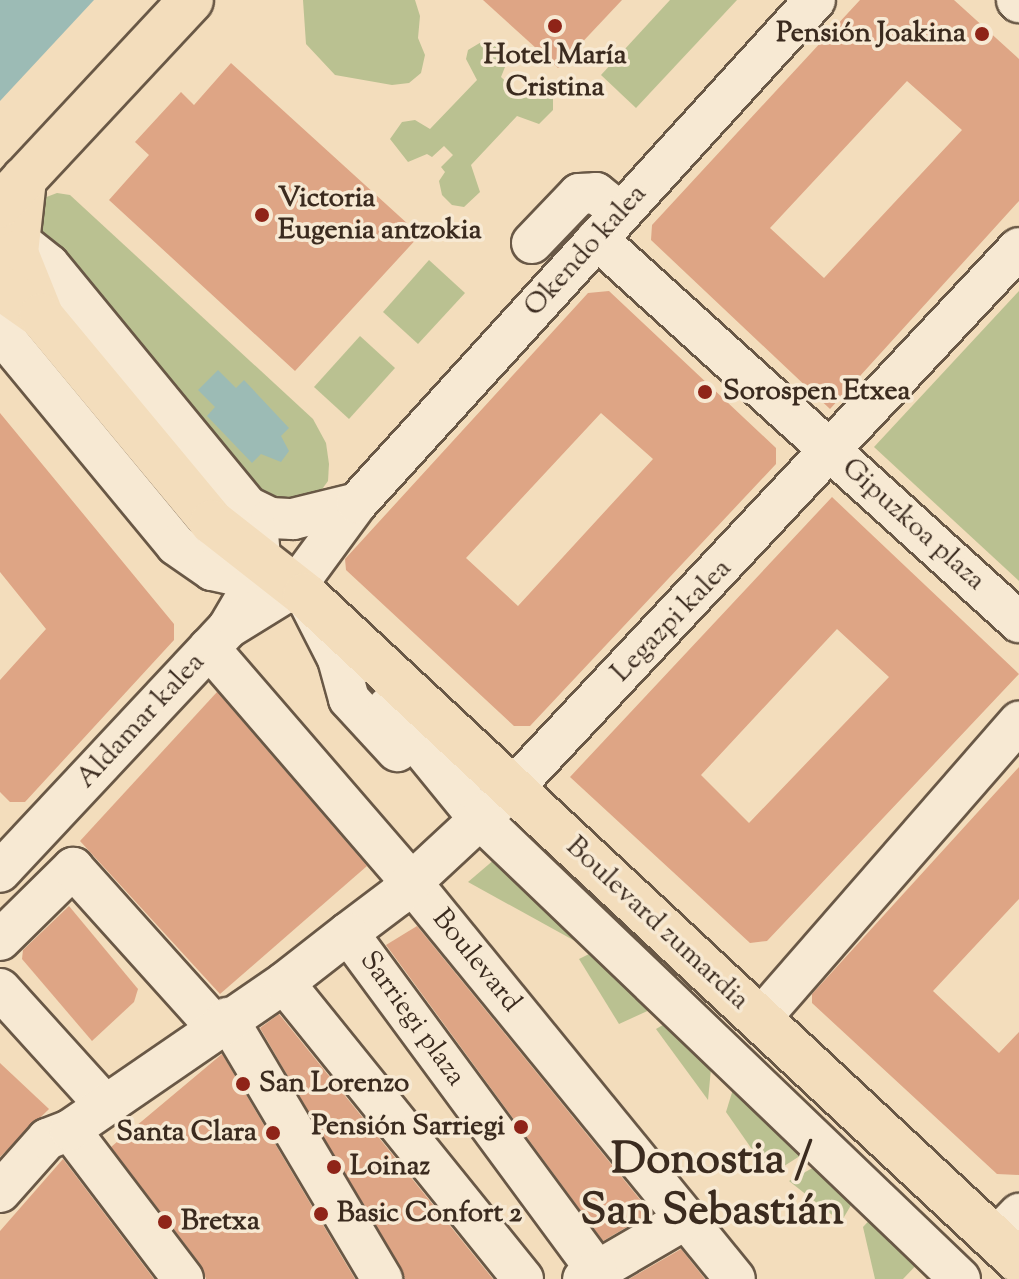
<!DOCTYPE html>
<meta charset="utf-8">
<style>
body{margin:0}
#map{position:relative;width:1019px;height:1279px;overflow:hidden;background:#f3ddbc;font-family:"Sorts Mill Goudy",serif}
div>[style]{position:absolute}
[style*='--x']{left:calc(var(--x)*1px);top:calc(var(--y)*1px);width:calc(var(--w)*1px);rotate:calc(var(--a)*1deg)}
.green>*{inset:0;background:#bac191}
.water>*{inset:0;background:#9cbbb5}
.building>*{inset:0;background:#dea585}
.roads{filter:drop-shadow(2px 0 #695846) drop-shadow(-2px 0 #695846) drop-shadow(0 2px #695846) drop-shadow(0 -2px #695846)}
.minor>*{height:40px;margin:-20px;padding:0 20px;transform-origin:20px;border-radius:20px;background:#f7e9d3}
.major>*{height:44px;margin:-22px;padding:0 22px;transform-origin:22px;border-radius:22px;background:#f3ddbc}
.dots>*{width:22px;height:22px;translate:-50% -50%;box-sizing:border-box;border:4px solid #f7e9d3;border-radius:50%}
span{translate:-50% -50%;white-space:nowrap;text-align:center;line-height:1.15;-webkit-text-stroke:7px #f7e9d3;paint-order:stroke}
.poi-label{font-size:28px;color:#3b2b1f;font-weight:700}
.right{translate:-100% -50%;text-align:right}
.left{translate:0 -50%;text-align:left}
.street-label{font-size:28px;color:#3b2b1f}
.town-label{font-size:44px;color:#3b2b1f;font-weight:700}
</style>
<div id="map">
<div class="green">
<div style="clip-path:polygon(303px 0,415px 0,420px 16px,418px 38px,425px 55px,421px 73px,409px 83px,392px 85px,335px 75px,306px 44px)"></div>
<div style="clip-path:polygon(670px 0,737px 0,636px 108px,601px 75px)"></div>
<div style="clip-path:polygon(483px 41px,497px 43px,504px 52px,507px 62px,501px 77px,517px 92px,531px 84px,544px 87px,553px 97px,553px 110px,539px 124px,517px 116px,471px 165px,480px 192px,464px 207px,452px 205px,442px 195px,439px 181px,445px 172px,441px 167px,453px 155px,444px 146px,432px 157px,427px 154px,408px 162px,390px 139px,402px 122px,415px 120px,430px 129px,477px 80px,466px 59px,468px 50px)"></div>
<div style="clip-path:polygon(57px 193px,70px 195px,313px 419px,326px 443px,329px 464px,328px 481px,317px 496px,267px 504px,31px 232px,36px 201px)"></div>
<div style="clip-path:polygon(429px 260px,465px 293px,418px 344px,383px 312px)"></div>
<div style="clip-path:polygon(1019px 291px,1019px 581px,874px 447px)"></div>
<div style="clip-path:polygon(360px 336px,395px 368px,349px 419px,314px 387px)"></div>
<div style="clip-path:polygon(502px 853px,593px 934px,575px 941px,468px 882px)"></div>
<div style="clip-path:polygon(605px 946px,667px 1002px,619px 1024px,579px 959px)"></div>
<div style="clip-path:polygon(680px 1015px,713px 1048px,708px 1100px,656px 1029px)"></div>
<div style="clip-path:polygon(738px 1073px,814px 1147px,770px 1175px,726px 1112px)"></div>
<div style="clip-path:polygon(827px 1160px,860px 1190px,841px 1222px,789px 1181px)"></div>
<div style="clip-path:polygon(878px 1211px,925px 1256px,903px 1279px,875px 1279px,863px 1227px)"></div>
</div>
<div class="water">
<div style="clip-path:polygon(0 0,94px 0,0 101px)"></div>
<div style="clip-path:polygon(218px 370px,236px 388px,244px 380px,289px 428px,281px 436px,289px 451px,281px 462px,261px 454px,252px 463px,207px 416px,215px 407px,198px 390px)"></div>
</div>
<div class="building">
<div style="clip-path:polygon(483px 0,622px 0,558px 68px)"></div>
<div style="clip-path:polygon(evenodd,860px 0,954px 0,1019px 59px,1019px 201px,830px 409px,651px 240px,652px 225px,860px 0,907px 81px,962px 130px,824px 278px,770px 228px,907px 81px)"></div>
<div style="clip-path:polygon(231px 63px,420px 235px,295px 371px,109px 200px,149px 155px,135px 142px,181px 92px,194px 105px)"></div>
<div style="clip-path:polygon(evenodd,609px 291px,776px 448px,776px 464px,530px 726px,514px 726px,346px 570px,345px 559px,588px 293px,609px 291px,601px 413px,653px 459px,518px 606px,466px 558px,601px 413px)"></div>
<div style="clip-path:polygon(0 413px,174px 624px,174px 640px,25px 802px,10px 802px,0 792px,0 680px,46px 629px,0 572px)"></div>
<div style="clip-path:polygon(evenodd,832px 497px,1019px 674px,767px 941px,750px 943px,570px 777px,832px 497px,837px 629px,889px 677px,749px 823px,701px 775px,837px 629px)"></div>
<div style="clip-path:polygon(217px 692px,367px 866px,220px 994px,80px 841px)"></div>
<div style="clip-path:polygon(1019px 767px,1019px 899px,933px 991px,999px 1053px,1019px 1032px,1019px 1175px,997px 1174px,812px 1003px,812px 994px)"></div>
<div style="clip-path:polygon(69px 906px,138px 989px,134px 1002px,92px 1041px,22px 959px,23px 950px)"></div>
<div style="clip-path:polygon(417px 926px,651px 1213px,603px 1241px,386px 945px)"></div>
<div style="clip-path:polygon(279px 1014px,493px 1279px,405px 1279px,260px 1028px)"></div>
<div style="clip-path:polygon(222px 1054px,355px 1279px,206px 1279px,201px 1265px,111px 1147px)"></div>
<div style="clip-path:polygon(0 1063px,49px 1109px,0 1157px)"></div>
<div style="clip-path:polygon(63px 1159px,154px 1279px,0 1279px,0 1231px)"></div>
<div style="clip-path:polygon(681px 1249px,705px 1279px,629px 1279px)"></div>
</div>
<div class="roads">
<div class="minor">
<div style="--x:1017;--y:0;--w:3;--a:45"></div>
<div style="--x:0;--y:234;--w:16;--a:15"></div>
<div style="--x:15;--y:238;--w:43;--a:38.5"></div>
<div style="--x:49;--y:265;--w:313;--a:50.6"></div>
<div style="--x:248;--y:507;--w:29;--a:70"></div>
<div style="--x:258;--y:534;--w:38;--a:85"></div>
<div style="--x:261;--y:572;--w:65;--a:120.5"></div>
<div style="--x:228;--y:628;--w:334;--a:133.1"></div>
<div style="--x:597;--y:239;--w:570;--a:42.23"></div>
<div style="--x:532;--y:243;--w:68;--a:-46.2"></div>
<div style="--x:579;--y:194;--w:17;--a:-3"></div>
<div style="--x:596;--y:193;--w:32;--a:39"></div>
<div style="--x:0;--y:332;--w:276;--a:50.4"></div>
<div style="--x:176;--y:545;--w:44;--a:34.8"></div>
<div style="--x:212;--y:570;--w:71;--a:12.3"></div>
<div style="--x:248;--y:507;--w:25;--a:26"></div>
<div style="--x:271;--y:518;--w:22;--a:3"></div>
<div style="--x:293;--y:519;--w:66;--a:-14"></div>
<div style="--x:309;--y:602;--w:64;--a:63"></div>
<div style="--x:338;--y:659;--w:41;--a:74.6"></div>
<div style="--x:349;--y:699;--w:71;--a:47.3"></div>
<div style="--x:228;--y:628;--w:80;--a:-31.7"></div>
<div style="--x:296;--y:586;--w:103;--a:-53.7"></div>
<div style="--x:357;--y:503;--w:680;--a:-47.68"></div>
<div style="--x:209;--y:648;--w:309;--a:49.2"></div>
<div style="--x:411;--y:882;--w:512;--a:50.78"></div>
<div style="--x:388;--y:707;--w:141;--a:50.8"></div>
<div style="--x:477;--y:816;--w:669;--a:43.79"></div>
<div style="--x:348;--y:933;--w:61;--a:-37.1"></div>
<div style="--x:397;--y:896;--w:157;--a:-42.9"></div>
<div style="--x:512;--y:789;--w:741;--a:-46.86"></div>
<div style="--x:0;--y:940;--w:103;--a:-44.6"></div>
<div style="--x:73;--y:868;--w:214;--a:48"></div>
<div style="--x:0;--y:989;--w:156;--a:47.8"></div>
<div style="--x:772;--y:1005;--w:376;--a:-48.9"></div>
<div style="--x:227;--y:1018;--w:304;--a:59.3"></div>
<div style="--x:70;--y:1130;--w:187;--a:52.8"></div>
<div style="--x:0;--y:1192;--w:71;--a:-48.4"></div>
<div style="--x:47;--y:1139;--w:25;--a:-21"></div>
<div style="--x:70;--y:1130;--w:260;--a:-34.5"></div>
<div style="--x:995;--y:1239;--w:35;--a:-46"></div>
<div style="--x:597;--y:1271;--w:103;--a:-30.3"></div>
<div style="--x:523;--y:1279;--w:380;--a:-128.9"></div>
<div style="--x:284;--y:983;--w:81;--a:-38"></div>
<div style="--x:348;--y:933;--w:420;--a:53.6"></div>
<div style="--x:597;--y:1271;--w:16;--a:150"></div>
</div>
<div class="major">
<div style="--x:24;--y:179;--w:74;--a:96.2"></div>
<div style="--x:16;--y:253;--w:67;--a:68"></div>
<div style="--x:0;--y:205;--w:280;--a:-47"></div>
<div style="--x:0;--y:287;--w:50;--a:35.3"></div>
<div style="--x:41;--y:316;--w:268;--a:50.3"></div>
<div style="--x:212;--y:522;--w:118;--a:38.1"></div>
<div style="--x:305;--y:595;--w:976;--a:43.01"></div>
</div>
</div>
<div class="dots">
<div style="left:555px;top:26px;background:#8f2418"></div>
<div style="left:982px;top:34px;background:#8f2418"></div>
<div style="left:262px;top:215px;background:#8f2418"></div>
<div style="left:705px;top:392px;background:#8f2418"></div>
<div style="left:243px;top:1084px;background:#8f2418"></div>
<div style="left:521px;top:1127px;background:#8f2418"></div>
<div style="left:273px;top:1133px;background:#8f2418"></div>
<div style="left:334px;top:1167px;background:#8f2418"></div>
<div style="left:321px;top:1214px;background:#8f2418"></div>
<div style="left:165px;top:1222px;background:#8f2418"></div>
</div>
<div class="poi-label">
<span class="right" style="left:966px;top:34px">Pensión Joakina</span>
<span style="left:555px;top:72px">Hotel María<br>Cristina</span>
<span class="left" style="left:278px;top:215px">Victoria<br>Eugenia antzokia</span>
<span class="left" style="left:723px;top:392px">Sorospen Etxea</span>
<span class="left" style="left:259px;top:1084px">San Lorenzo</span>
<span class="right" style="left:505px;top:1127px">Pensión Sarriegi</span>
<span class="right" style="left:257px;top:1133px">Santa Clara</span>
<span class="left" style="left:350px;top:1167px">Loinaz</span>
<span class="left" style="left:337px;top:1214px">Basic Confort 2</span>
<span class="left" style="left:181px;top:1222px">Bretxa</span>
</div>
<div class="street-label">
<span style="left:586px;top:251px;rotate:-48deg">Okendo kalea</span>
<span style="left:913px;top:525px;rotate:42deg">Gipuzkoa plaza</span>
<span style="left:672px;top:621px;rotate:-46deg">Legazpi kalea</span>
<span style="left:141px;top:721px;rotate:-47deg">Aldamar kalea</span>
<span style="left:657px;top:924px;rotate:43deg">Boulevard zumardia</span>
<span style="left:476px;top:961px;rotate:51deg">Boulevard</span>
<span style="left:412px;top:1019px;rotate:54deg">Sarriegi plaza</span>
</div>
<div class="town-label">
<span style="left:712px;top:1188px">Donostia /<br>San Sebastián</span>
</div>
</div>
